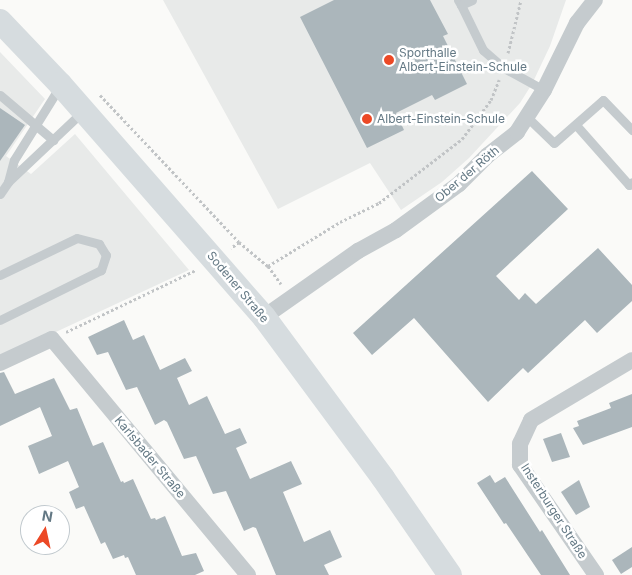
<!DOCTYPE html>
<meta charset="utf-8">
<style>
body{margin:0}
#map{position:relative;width:632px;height:575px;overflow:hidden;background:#fafaf8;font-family:Inter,sans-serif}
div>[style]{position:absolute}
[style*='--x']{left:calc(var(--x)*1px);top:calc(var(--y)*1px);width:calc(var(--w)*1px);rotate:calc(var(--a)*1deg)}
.built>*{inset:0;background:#e8eae9}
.building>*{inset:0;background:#abb6bb}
.path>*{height:3px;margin-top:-1.5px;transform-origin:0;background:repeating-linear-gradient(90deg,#c1c4c6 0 2.5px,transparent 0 5px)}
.lane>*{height:9px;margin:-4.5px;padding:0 4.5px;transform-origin:4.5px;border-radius:4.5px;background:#c5cbce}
.street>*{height:16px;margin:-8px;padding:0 8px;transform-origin:8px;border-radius:8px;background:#c5cbce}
.secondary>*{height:24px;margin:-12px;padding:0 12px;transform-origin:12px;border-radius:12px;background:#d6dcdf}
.dots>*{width:14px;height:14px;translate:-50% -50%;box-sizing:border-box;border:2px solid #fff;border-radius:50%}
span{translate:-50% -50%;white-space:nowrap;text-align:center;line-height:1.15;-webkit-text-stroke:5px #fff;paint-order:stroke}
.poi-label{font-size:12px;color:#637884}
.left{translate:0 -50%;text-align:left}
.street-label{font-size:12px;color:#637884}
.north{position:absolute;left:20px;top:505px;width:50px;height:50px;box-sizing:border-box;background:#fff;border:1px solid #c1c9ce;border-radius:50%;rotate:10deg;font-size:14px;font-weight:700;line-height:20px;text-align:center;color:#637884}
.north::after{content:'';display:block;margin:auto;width:18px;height:22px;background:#ec4926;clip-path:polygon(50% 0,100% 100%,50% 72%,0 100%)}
</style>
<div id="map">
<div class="built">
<div style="clip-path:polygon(163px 0,566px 0,550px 46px,532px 84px,520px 103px,469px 158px,442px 182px,401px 210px,370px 163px,278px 209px)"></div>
<div style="clip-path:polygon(0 52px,45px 99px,6px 156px,31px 174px,75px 134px,189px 270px,0 358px)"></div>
</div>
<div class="building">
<div style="clip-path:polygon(334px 0,430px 0,448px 34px,443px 36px,467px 84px,435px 100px,432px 95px,396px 113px,404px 130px,367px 148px,300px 17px)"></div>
<div style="clip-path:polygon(0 108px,25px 125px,0 161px)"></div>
<div style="clip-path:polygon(532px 171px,568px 209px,496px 276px,519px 300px,525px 293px,536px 304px,598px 248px,632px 285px,632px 301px,597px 333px,585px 320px,528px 373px,523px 368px,488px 402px,414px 318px,372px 355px,353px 333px)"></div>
<div style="clip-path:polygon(124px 320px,133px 340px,144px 335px,160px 370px,185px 358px,192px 371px,177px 378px,189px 405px,207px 396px,225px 434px,240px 428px,247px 443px,236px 448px,250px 479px,291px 461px,302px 484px,283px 492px,304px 542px,330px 530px,342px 557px,324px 565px,329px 575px,276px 575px,256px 528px,253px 527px,244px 531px,226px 491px,213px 494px,196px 456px,184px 459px,167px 422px,164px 420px,155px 425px,137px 387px,126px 390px,108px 352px,97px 355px,88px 337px)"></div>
<div style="clip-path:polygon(4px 372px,15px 394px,54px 378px,70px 410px,77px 408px,93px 446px,103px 442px,121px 482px,123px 481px,124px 483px,133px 479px,151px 519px,155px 518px,156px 520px,165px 516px,182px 556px,196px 553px,204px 571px,195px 575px,136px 575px,128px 557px,125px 558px,124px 555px,113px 559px,105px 542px,101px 544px,84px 506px,76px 509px,69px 492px,79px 487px,68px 461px,39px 474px,28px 446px,52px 436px,40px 407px,0 426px,0 373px)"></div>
<div style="clip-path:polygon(632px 394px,632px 427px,583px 445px,573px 428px,579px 426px,577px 421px,611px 408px,609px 403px)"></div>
<div style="clip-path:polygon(561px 433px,570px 457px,552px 462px,543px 439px)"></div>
<div style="clip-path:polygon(490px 475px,495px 483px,505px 477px,540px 532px,542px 530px,570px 575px,541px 575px,506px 523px,504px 524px,477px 483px)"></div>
<div style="clip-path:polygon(579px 480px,590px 507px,576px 515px,561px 492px)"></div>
<div style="clip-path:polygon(632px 547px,632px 567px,621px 574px,612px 560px)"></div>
</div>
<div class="path">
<div style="--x:508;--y:53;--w:55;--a:-76.2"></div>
<div style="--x:100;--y:95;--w:202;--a:46.6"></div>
<div style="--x:239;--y:242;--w:10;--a:143"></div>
<div style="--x:239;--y:242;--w:38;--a:40"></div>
<div style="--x:268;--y:266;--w:84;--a:-31.4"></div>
<div style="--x:340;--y:222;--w:43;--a:-26"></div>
<div style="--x:379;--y:203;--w:105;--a:-37.6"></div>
<div style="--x:462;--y:139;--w:49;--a:-53.4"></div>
<div style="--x:491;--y:100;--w:22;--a:-68"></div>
<div style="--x:268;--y:266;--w:22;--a:54"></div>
<div style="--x:66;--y:332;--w:144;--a:-25.5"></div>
</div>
<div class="lane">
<div style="--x:458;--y:0;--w:6;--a:59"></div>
<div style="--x:461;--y:5;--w:12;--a:-24"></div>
<div style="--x:461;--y:5;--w:50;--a:63.9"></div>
<div style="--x:483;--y:50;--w:28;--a:41"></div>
<div style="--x:504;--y:68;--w:46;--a:28.8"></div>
<div style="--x:0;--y:95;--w:70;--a:40.3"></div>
<div style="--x:527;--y:117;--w:37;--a:44"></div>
<div style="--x:554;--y:143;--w:65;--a:-41.3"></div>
<div style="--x:603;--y:100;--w:42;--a:46"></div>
<div style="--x:576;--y:125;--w:80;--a:48.5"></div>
<div style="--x:629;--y:185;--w:4;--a:-45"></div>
<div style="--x:8;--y:182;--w:23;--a:-75"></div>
<div style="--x:14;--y:160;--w:87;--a:-58.1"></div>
<div style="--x:0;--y:194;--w:14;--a:-56"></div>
<div style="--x:8;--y:182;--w:103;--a:-43.4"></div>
<div style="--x:0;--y:275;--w:85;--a:-25.7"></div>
<div style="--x:77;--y:238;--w:23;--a:15"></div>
<div style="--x:99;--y:244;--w:13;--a:58"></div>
<div style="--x:106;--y:255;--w:16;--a:108"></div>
<div style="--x:101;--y:270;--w:113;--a:153.7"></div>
</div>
<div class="street">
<div style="--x:264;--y:317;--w:115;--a:-35.1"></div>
<div style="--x:358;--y:251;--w:43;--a:-28.9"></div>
<div style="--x:396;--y:230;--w:78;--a:-36.1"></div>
<div style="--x:459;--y:184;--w:41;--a:-45"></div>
<div style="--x:488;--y:155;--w:37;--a:-38"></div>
<div style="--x:517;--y:132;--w:50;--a:-57.3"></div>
<div style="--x:544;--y:90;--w:75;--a:-63.8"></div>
<div style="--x:577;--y:23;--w:29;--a:-52"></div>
<div style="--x:0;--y:363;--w:57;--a:-24.8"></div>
<div style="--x:52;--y:339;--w:307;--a:50.3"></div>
<div style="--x:596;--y:575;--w:134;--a:-124.6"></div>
<div style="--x:520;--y:465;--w:21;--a:-90"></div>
<div style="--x:520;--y:444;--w:26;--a:-65"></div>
<div style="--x:531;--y:420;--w:117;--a:-30.7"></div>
</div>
<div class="secondary">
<div style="--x:0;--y:21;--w:87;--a:46.4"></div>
<div style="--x:60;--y:84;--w:310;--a:48.8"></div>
<div style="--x:264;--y:317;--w:200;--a:53.5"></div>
<div style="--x:383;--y:478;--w:118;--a:55.4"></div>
</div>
<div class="dots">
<div style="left:389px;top:60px;background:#ec4926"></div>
<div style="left:367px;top:119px;background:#ec4926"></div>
</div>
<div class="poi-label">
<span class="left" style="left:399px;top:60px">Sporthalle<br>Albert-Einstein-Schule</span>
<span class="left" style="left:377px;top:119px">Albert-Einstein-Schule</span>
</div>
<div class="street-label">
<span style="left:467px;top:174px;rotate:-40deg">Ober der Röth</span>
<span style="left:238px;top:287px;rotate:50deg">Sodener Straße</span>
<span style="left:150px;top:457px;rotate:50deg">Karlsbader Straße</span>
<span style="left:554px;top:511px;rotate:57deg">Insterburger Straße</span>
</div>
<div class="north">N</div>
</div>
